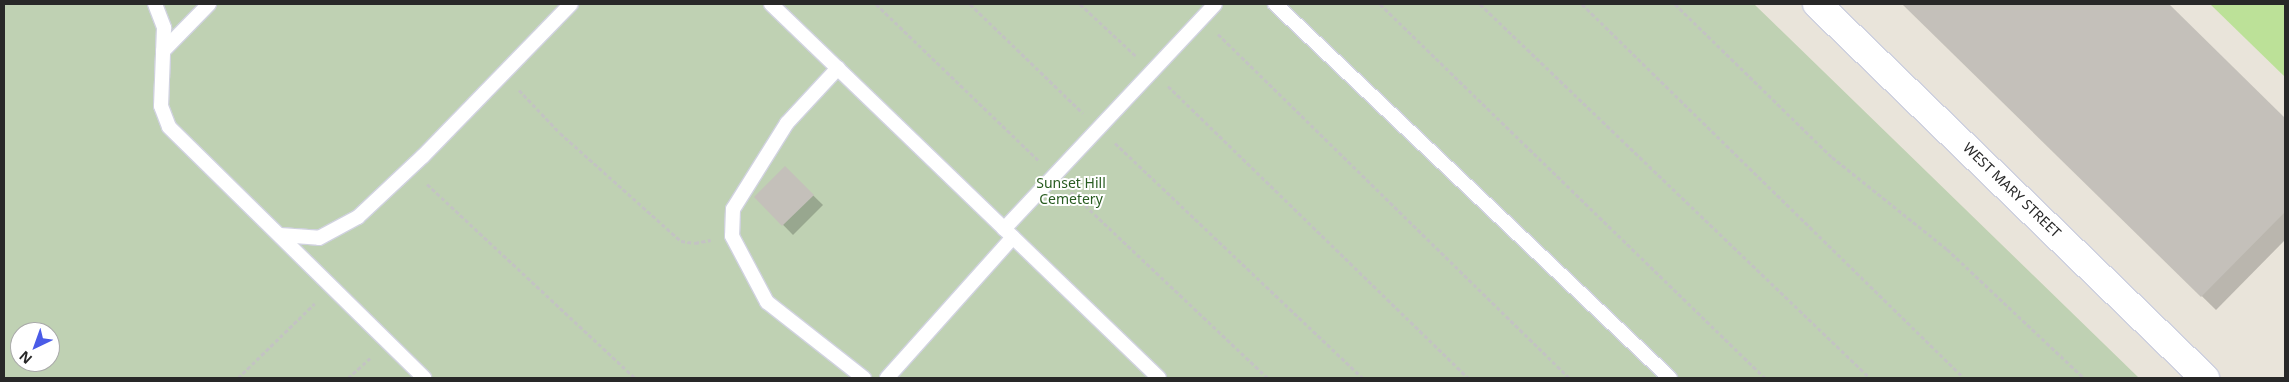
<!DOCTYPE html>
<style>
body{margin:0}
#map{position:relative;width:2289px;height:382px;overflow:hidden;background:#e9e4da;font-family:"Noto Sans",sans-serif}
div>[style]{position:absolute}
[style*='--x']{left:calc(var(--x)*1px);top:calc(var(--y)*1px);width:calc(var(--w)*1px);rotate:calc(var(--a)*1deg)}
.cemetery>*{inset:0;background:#bfd1b3}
.pitch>*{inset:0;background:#bce198}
.shadow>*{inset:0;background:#0003}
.building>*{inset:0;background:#c4c0ba}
.path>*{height:3px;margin-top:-1.5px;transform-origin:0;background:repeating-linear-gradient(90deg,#c3c3c3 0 4px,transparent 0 6.5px)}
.roads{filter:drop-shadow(1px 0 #d0d2df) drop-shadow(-1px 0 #d0d2df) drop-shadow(0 1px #d0d2df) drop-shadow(0 -1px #d0d2df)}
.lane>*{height:14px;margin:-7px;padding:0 7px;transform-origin:7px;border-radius:7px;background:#fff}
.street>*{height:28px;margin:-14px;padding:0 14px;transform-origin:14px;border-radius:14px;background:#fff}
span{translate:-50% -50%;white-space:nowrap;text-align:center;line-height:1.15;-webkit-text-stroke:4px #fff;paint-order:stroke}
.park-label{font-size:14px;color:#285c20}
.street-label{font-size:14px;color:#282828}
.frame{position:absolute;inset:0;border:5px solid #282828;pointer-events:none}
.north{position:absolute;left:10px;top:322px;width:50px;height:50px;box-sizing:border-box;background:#fff;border:1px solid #a9a9a9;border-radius:50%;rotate:222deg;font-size:14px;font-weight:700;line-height:20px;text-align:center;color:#282828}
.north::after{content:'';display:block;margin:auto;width:18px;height:22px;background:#4a5be7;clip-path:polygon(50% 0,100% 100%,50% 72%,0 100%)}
</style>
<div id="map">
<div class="cemetery">
<div style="clip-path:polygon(evenodd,4px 4px,1754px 4px,2139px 378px,4px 378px,4px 4px,20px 332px,50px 332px,50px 362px,20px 362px,20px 332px)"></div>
</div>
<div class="pitch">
<div style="clip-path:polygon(2210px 4px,2285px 4px,2285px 77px)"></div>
</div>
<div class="shadow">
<div style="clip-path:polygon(1904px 4px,2167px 4px,2285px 120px,2285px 240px,2216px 310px)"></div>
<div style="clip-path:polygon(785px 168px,823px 205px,793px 235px,756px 197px)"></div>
</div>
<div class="building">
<div style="clip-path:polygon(1902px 4px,2169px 4px,2285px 118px,2285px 212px,2201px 297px)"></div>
<div style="clip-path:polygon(785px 166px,814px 195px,782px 226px,754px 197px)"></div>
</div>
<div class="path">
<div style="--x:876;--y:4;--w:225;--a:43.9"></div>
<div style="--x:970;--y:4;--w:157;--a:44"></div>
<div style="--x:1080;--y:4;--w:76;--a:42.9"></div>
<div style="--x:1380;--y:4;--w:537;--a:44.17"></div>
<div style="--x:1480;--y:4;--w:540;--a:43.8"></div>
<div style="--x:1582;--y:4;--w:535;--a:44.39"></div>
<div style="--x:1675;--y:4;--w:219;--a:44.3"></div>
<div style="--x:1832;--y:157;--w:147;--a:38.7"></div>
<div style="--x:1947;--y:249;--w:188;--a:43.3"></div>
<div style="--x:1218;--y:34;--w:491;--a:44.4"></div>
<div style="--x:1168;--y:86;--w:419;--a:44.2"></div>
<div style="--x:519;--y:90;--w:59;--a:46.4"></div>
<div style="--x:560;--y:133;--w:162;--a:41.8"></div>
<div style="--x:681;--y:241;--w:14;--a:8"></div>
<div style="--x:695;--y:243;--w:16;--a:-11"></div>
<div style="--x:1115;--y:143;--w:342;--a:43.5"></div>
<div style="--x:427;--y:184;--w:284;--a:43"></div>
<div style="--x:1071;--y:192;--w:271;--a:43.4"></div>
<div style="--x:238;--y:378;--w:107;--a:-44.2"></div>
<div style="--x:348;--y:378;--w:30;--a:-42"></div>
</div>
<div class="roads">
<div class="lane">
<div style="--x:155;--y:4;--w:26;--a:69"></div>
<div style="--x:164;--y:28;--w:78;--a:92.2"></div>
<div style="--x:161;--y:106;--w:22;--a:69"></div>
<div style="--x:169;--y:127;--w:358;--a:44.5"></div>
<div style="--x:771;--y:4;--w:539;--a:43.95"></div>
<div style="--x:1275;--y:4;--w:544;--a:43.44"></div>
<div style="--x:163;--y:51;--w:66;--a:-45.6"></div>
<div style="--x:838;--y:68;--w:75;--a:132.8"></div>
<div style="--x:787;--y:123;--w:102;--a:122.1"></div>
<div style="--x:733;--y:209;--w:27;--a:92"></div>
<div style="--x:732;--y:236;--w:75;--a:62.1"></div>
<div style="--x:767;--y:302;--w:123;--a:38.1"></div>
<div style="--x:1004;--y:229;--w:308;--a:-46.8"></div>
<div style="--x:280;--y:235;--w:39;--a:4"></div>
<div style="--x:319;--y:238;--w:44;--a:-28.3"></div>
<div style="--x:358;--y:217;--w:89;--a:-43.2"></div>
<div style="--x:423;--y:156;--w:212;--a:-45.8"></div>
<div style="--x:887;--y:378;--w:189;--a:-48.2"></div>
</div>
<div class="street">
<div style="--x:1817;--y:4;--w:539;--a:43.95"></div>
</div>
</div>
<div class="park-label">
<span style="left:1071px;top:191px">Sunset Hill<br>Cemetery</span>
</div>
<div class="street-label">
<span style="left:2012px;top:190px;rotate:44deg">WEST MARY STREET</span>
</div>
<div class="frame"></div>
<div class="north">N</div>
</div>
